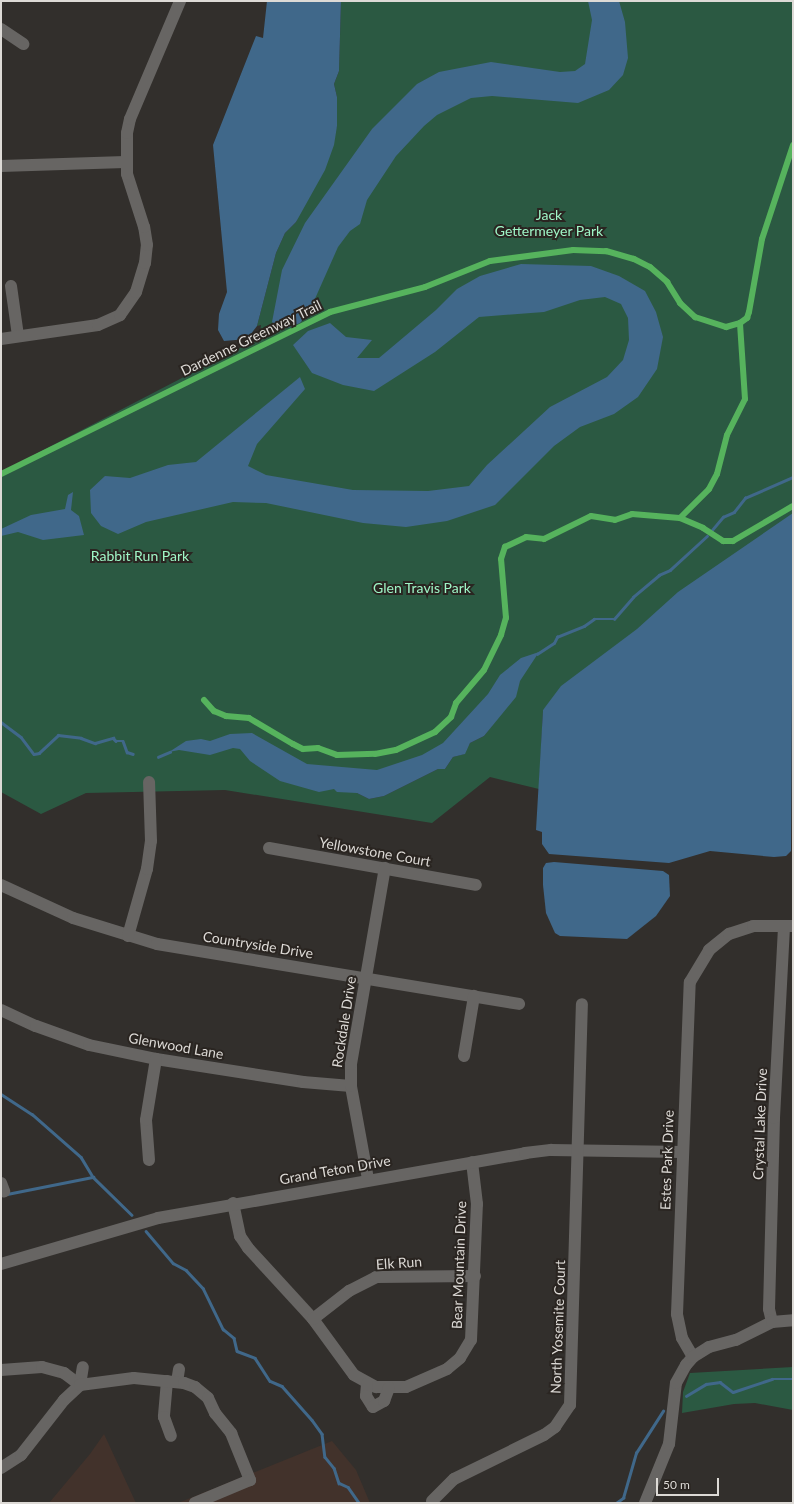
<!DOCTYPE html>
<style>
body{margin:0}
#map{position:relative;width:794px;height:1504px;overflow:hidden;background:#322f2c;font-family:Lato,sans-serif}
div>[style]{position:absolute}
[style*='--x']{left:calc(var(--x)*1px);top:calc(var(--y)*1px);width:calc(var(--w)*1px);rotate:calc(var(--a)*1deg)}
.commercial>*{inset:0;background:#42322b}
.green>*{inset:0;background:#2b5942}
.water>*{inset:0;background:#40688a}
.stream>*{height:2.5px;margin:-1.25px;padding:0 1.25px;transform-origin:1.25px;border-radius:1.25px;background:#40688a}
.minor>*{height:12px;margin:-6px;padding:0 6px;transform-origin:6px;border-radius:6px;background:#676563}
.cycleway>*{height:6px;margin:-3px;padding:0 3px;transform-origin:3px;border-radius:3px;background:#56b35d}
span{translate:-50% -50%;white-space:nowrap;text-align:center;line-height:1.15;-webkit-text-stroke:4px #2a2521;paint-order:stroke}
.park-label{font-size:14px;color:#9ff6c7}
.street-label{font-size:14px;color:#dddad6}
.frame{position:absolute;inset:0;border:2px solid #dddad6;pointer-events:none}
.scale{position:absolute;left:656px;top:1478px;width:63px;height:18px;box-sizing:border-box;border:2px solid #dddad6;border-top:0;padding-left:5px;font-size:12px;line-height:14px;white-space:nowrap;color:#dddad6;-webkit-text-stroke:3px #2a2521;paint-order:stroke}
</style>
<div id="map">
<div class="commercial">
<div style="clip-path:polygon(104px 1434px,136px 1503px,49px 1503px,90px 1454px)"></div>
<div style="clip-path:polygon(332px 1441px,356px 1470px,370px 1503px,178px 1503px)"></div>
</div>
<div class="green">
<div style="clip-path:polygon(evenodd,341px 1px,793px 1px,793px 526px,543px 710px,539px 789px,490px 777px,432px 823px,225px 790px,86px 793px,41px 814px,1px 792px,1px 472px,259px 338px,261px 325px,257px 326px,276px 253px,285px 233px,296px 222px,337px 126px,337px 97px,334px 84px,339px 71px,341px 1px,505px 709px,484px 736px,470px 743px,464px 754px,453px 757px,445px 769px,438px 769px,384px 796px,369px 799px,357px 793px,438px 755px,505px 709px)"></div>
<div style="clip-path:polygon(793px 1367px,793px 1410px,755px 1403px,734px 1404px,682px 1413px,683px 1392px,690px 1373px)"></div>
</div>
<div class="water">
<div style="clip-path:polygon(267px 1px,341px 1px,339px 71px,334px 84px,337px 97px,337px 126px,334px 145px,325px 170px,296px 222px,285px 233px,276px 253px,257px 326px,247px 339px,224px 341px,218px 330px,219px 314px,227px 292px,213px 145px,252px 46px,256px 36px,263px 38px)"></div>
<div style="clip-path:polygon(588px 1px,619px 1px,625px 22px,628px 58px,623px 75px,609px 90px,578px 103px,492px 96px,471px 98px,437px 115px,424px 126px,396px 156px,367px 200px,360px 224px,350px 231px,338px 247px,310px 310px,300px 323px,288px 328px,277px 327px,272px 322px,282px 270px,305px 223px,372px 129px,417px 84px,439px 72px,491px 62px,560px 72px,575px 71px,585px 64px,592px 20px)"></div>
<div style="clip-path:polygon(521px 264px,591px 266px,619px 276px,645px 291px,656px 312px,663px 337px,657px 369px,638px 397px,614px 414px,580px 427px,554px 446px,495px 505px,447px 521px,406px 527px,363px 523px,266px 503px,233px 502px,146px 522px,118px 534px,101px 526px,91px 513px,90px 490px,105px 476px,130px 478px,168px 465px,196px 462px,300px 377px,305px 389px,257px 444px,248px 466px,266px 475px,353px 490px,428px 491px,469px 486px,487px 465px,550px 407px,607px 377px,623px 360px,629px 340px,628px 318px,621px 304px,605px 297px,580px 300px,544px 312px,479px 317px,435px 352px,374px 391px,343px 385px,312px 373px,293px 345px,308px 331px,330px 323px,346px 337px,372px 340px,357px 358px,379px 358px,436px 310px,457px 289px,480px 276px)"></div>
<div style="clip-path:polygon(73px 492px,71px 510px,79px 516px,84px 535px,43px 540px,18px 532px,1px 536px,1px 529px,31px 515px,65px 509px,68px 495px)"></div>
<div style="clip-path:polygon(793px 513px,791px 851px,786px 856px,774px 857px,710px 851px,669px 863px,549px 854px,542px 844px,542px 832px,536px 830px,543px 710px,561px 686px,637px 629px,678px 592px)"></div>
<div style="clip-path:polygon(539px 652px,520px 681px,516px 697px,484px 736px,470px 743px,465px 754px,453px 757px,445px 769px,438px 769px,384px 796px,369px 799px,357px 793px,337px 792px,334px 789px,319px 792px,280px 781px,250px 761px,240px 749px,233px 748px,210px 755px,179px 750px,169px 752px,186px 741px,201px 739px,210px 741px,230px 734px,252px 733px,307px 764px,377px 770px,422px 755px,443px 743px,488px 694px,500px 675px,521px 658px)"></div>
<div style="clip-path:polygon(554px 862px,663px 871px,669px 875px,670px 896px,656px 916px,627px 939px,560px 936px,555px 933px,546px 913px,543px 885px,543px 868px,546px 863px)"></div>
</div>
<div class="stream">
<div style="--x:712;--y:530;--w:17;--a:-50"></div>
<div style="--x:723;--y:517;--w:12;--a:-24"></div>
<div style="--x:734;--y:512;--w:18;--a:-52"></div>
<div style="--x:745;--y:498;--w:52;--a:-23.6"></div>
<div style="--x:537;--y:654;--w:20;--a:-33"></div>
<div style="--x:554;--y:643;--w:7;--a:-63"></div>
<div style="--x:557;--y:637;--w:29;--a:-22"></div>
<div style="--x:584;--y:626;--w:12;--a:-35"></div>
<div style="--x:594;--y:619;--w:20;--a:0"></div>
<div style="--x:614;--y:619;--w:29;--a:-49"></div>
<div style="--x:633;--y:597;--w:34;--a:-40"></div>
<div style="--x:659;--y:575;--w:12;--a:-24"></div>
<div style="--x:670;--y:570;--w:50;--a:-42.6"></div>
<div style="--x:1;--y:722;--w:25;--a:37"></div>
<div style="--x:21;--y:737;--w:21;--a:53"></div>
<div style="--x:34;--y:754;--w:5;--a:-11"></div>
<div style="--x:39;--y:753;--w:26;--a:-43"></div>
<div style="--x:58;--y:735;--w:23;--a:7"></div>
<div style="--x:81;--y:738;--w:15;--a:20"></div>
<div style="--x:95;--y:743;--w:19;--a:-16"></div>
<div style="--x:113;--y:738;--w:4;--a:45"></div>
<div style="--x:116;--y:741;--w:7;--a:0"></div>
<div style="--x:123;--y:741;--w:12;--a:70"></div>
<div style="--x:127;--y:752;--w:6;--a:18"></div>
<div style="--x:158;--y:757;--w:13;--a:-23"></div>
<div style="--x:1;--y:1094;--w:37;--a:33"></div>
<div style="--x:32;--y:1114;--w:65;--a:41.3"></div>
<div style="--x:81;--y:1157;--w:23;--a:59"></div>
<div style="--x:93;--y:1177;--w:54;--a:44.3"></div>
<div style="--x:7;--y:1194;--w:88;--a:-11.2"></div>
<div style="--x:146;--y:1231;--w:42;--a:49.8"></div>
<div style="--x:173;--y:1263;--w:15;--a:28"></div>
<div style="--x:186;--y:1270;--w:25;--a:47"></div>
<div style="--x:203;--y:1288;--w:46;--a:64"></div>
<div style="--x:223;--y:1329;--w:14;--a:39"></div>
<div style="--x:234;--y:1338;--w:13;--a:77"></div>
<div style="--x:237;--y:1351;--w:19;--a:21"></div>
<div style="--x:255;--y:1358;--w:27;--a:57"></div>
<div style="--x:270;--y:1381;--w:13;--a:23"></div>
<div style="--x:282;--y:1386;--w:45;--a:48.6"></div>
<div style="--x:312;--y:1420;--w:17;--a:54"></div>
<div style="--x:322;--y:1434;--w:23;--a:83"></div>
<div style="--x:325;--y:1457;--w:14;--a:51"></div>
<div style="--x:334;--y:1468;--w:16;--a:72"></div>
<div style="--x:339;--y:1483;--w:10;--a:24"></div>
<div style="--x:348;--y:1487;--w:19;--a:55"></div>
<div style="--x:686;--y:1396;--w:23;--a:-31"></div>
<div style="--x:706;--y:1384;--w:14;--a:-8"></div>
<div style="--x:720;--y:1382;--w:16;--a:38"></div>
<div style="--x:733;--y:1392;--w:41;--a:-18.4"></div>
<div style="--x:772;--y:1379;--w:21;--a:0"></div>
<div style="--x:616;--y:1503;--w:9;--a:-36"></div>
<div style="--x:623;--y:1498;--w:47;--a:-73.9"></div>
<div style="--x:636;--y:1453;--w:50;--a:-57.3"></div>
</div>
<div class="minor">
<div style="--x:1;--y:29;--w:27;--a:34"></div>
<div style="--x:1;--y:166;--w:124;--a:-1.8"></div>
<div style="--x:11;--y:286;--w:50;--a:82"></div>
<div style="--x:1;--y:339;--w:98;--a:-8.2"></div>
<div style="--x:98;--y:325;--w:24;--a:-24"></div>
<div style="--x:120;--y:315;--w:28;--a:-55"></div>
<div style="--x:136;--y:292;--w:30;--a:-73"></div>
<div style="--x:145;--y:263;--w:18;--a:-84"></div>
<div style="--x:147;--y:245;--w:18;--a:-99"></div>
<div style="--x:144;--y:227;--w:56;--a:-107.8"></div>
<div style="--x:127;--y:174;--w:41;--a:-90"></div>
<div style="--x:127;--y:133;--w:14;--a:-78"></div>
<div style="--x:130;--y:119;--w:128;--a:-67"></div>
<div style="--x:269;--y:848;--w:210;--a:10.1"></div>
<div style="--x:1;--y:885;--w:79;--a:24.6"></div>
<div style="--x:73;--y:918;--w:88;--a:17.2"></div>
<div style="--x:157;--y:944;--w:367;--a:9.4"></div>
<div style="--x:128;--y:936;--w:70;--a:-74.2"></div>
<div style="--x:147;--y:869;--w:28;--a:-82"></div>
<div style="--x:151;--y:841;--w:59;--a:-91.9"></div>
<div style="--x:1;--y:1010;--w:38;--a:25"></div>
<div style="--x:36;--y:1026;--w:56;--a:19.7"></div>
<div style="--x:89;--y:1045;--w:68;--a:11.8"></div>
<div style="--x:156;--y:1059;--w:149;--a:8.9"></div>
<div style="--x:303;--y:1082;--w:48;--a:4.8"></div>
<div style="--x:464;--y:1056;--w:61;--a:-80.5"></div>
<div style="--x:149;--y:1160;--w:40;--a:-94.3"></div>
<div style="--x:146;--y:1120;--w:62;--a:-80.7"></div>
<div style="--x:368;--y:1179;--w:95;--a:-100.4"></div>
<div style="--x:351;--y:1086;--w:22;--a:-90"></div>
<div style="--x:351;--y:1064;--w:199;--a:-80.2"></div>
<div style="--x:1;--y:1183;--w:9;--a:69"></div>
<div style="--x:233;--y:1203;--w:34;--a:78"></div>
<div style="--x:240;--y:1236;--w:14;--a:56"></div>
<div style="--x:248;--y:1248;--w:96;--a:47.5"></div>
<div style="--x:313;--y:1319;--w:69;--a:53.8"></div>
<div style="--x:354;--y:1375;--w:25;--a:29"></div>
<div style="--x:376;--y:1387;--w:30;--a:0"></div>
<div style="--x:406;--y:1387;--w:45;--a:-23.7"></div>
<div style="--x:447;--y:1369;--w:17;--a:-40"></div>
<div style="--x:460;--y:1358;--w:21;--a:-59"></div>
<div style="--x:471;--y:1340;--w:136;--a:-87.5"></div>
<div style="--x:477;--y:1204;--w:42;--a:-96.8"></div>
<div style="--x:1;--y:1264;--w:164;--a:-16.3"></div>
<div style="--x:158;--y:1218;--w:373;--a:-10"></div>
<div style="--x:525;--y:1153;--w:26;--a:-7"></div>
<div style="--x:551;--y:1150;--w:131;--a:0.9"></div>
<div style="--x:313;--y:1319;--w:46;--a:-37.9"></div>
<div style="--x:349;--y:1291;--w:30;--a:-27"></div>
<div style="--x:376;--y:1277;--w:99;--a:-0.6"></div>
<div style="--x:772;--y:1322;--w:13;--a:-103"></div>
<div style="--x:769;--y:1309;--w:191;--a:-88.5"></div>
<div style="--x:774;--y:1118;--w:192;--a:-87"></div>
<div style="--x:693;--y:1357;--w:22;--a:-120"></div>
<div style="--x:682;--y:1338;--w:25;--a:-102"></div>
<div style="--x:677;--y:1314;--w:332;--a:-87.8"></div>
<div style="--x:690;--y:982;--w:37;--a:-59"></div>
<div style="--x:709;--y:950;--w:26;--a:-39"></div>
<div style="--x:729;--y:934;--w:25;--a:-18"></div>
<div style="--x:753;--y:926;--w:40;--a:0"></div>
<div style="--x:1;--y:1370;--w:41;--a:-4.2"></div>
<div style="--x:42;--y:1367;--w:23;--a:15"></div>
<div style="--x:64;--y:1373;--w:20;--a:37"></div>
<div style="--x:167;--y:1381;--w:36;--a:95"></div>
<div style="--x:164;--y:1417;--w:20;--a:70"></div>
<div style="--x:177;--y:1382;--w:13;--a:-81"></div>
<div style="--x:367;--y:1384;--w:12;--a:95"></div>
<div style="--x:366;--y:1396;--w:13;--a:58"></div>
<div style="--x:373;--y:1407;--w:13;--a:-29"></div>
<div style="--x:384;--y:1401;--w:14;--a:-69"></div>
<div style="--x:80;--y:1385;--w:18;--a:-81"></div>
<div style="--x:1;--y:1468;--w:24;--a:-33"></div>
<div style="--x:21;--y:1455;--w:70;--a:-52"></div>
<div style="--x:64;--y:1400;--w:22;--a:-43"></div>
<div style="--x:80;--y:1385;--w:54;--a:-7.4"></div>
<div style="--x:134;--y:1378;--w:50;--a:5.7"></div>
<div style="--x:184;--y:1383;--w:12;--a:20"></div>
<div style="--x:195;--y:1387;--w:17;--a:40"></div>
<div style="--x:208;--y:1398;--w:17;--a:65"></div>
<div style="--x:215;--y:1413;--w:26;--a:51"></div>
<div style="--x:231;--y:1433;--w:51;--a:68"></div>
<div style="--x:250;--y:1480;--w:60;--a:157.3"></div>
<div style="--x:432;--y:1501;--w:31;--a:-45"></div>
<div style="--x:454;--y:1479;--w:100;--a:-26.1"></div>
<div style="--x:544;--y:1435;--w:14;--a:-36"></div>
<div style="--x:555;--y:1427;--w:27;--a:-56"></div>
<div style="--x:570;--y:1405;--w:401;--a:-88.3"></div>
<div style="--x:645;--y:1503;--w:64;--a:-67.9"></div>
<div style="--x:669;--y:1444;--w:61;--a:-83.5"></div>
<div style="--x:676;--y:1383;--w:21;--a:-61"></div>
<div style="--x:686;--y:1365;--w:11;--a:-49"></div>
<div style="--x:693;--y:1357;--w:19;--a:-32"></div>
<div style="--x:709;--y:1347;--w:28;--a:-15"></div>
<div style="--x:736;--y:1340;--w:40;--a:-26.6"></div>
<div style="--x:772;--y:1322;--w:21;--a:-5"></div>
</div>
<div class="cycleway">
<div style="--x:1;--y:474;--w:367;--a:-26.2"></div>
<div style="--x:330;--y:312;--w:98;--a:-14.7"></div>
<div style="--x:425;--y:287;--w:70;--a:-21.8"></div>
<div style="--x:490;--y:261;--w:84;--a:-7.5"></div>
<div style="--x:573;--y:250;--w:33;--a:2"></div>
<div style="--x:606;--y:251;--w:29;--a:16"></div>
<div style="--x:634;--y:259;--w:18;--a:27"></div>
<div style="--x:650;--y:267;--w:23;--a:41"></div>
<div style="--x:667;--y:282;--w:25;--a:58"></div>
<div style="--x:680;--y:303;--w:21;--a:43"></div>
<div style="--x:695;--y:317;--w:33;--a:18"></div>
<div style="--x:726;--y:327;--w:15;--a:-16"></div>
<div style="--x:740;--y:323;--w:9;--a:-36"></div>
<div style="--x:747;--y:318;--w:6;--a:-72"></div>
<div style="--x:749;--y:312;--w:74;--a:-79.9"></div>
<div style="--x:762;--y:239;--w:99;--a:-71.7"></div>
<div style="--x:680;--y:518;--w:25;--a:23"></div>
<div style="--x:703;--y:528;--w:24;--a:33"></div>
<div style="--x:723;--y:541;--w:10;--a:0"></div>
<div style="--x:733;--y:541;--w:69;--a:-30.3"></div>
<div style="--x:204;--y:700;--w:15;--a:48"></div>
<div style="--x:214;--y:711;--w:13;--a:23"></div>
<div style="--x:226;--y:716;--w:23;--a:5"></div>
<div style="--x:249;--y:718;--w:51;--a:30.6"></div>
<div style="--x:293;--y:744;--w:11;--a:27"></div>
<div style="--x:303;--y:749;--w:15;--a:-4"></div>
<div style="--x:318;--y:748;--w:20;--a:20"></div>
<div style="--x:337;--y:755;--w:38;--a:-2"></div>
<div style="--x:375;--y:754;--w:21;--a:-11"></div>
<div style="--x:396;--y:750;--w:43;--a:-24.8"></div>
<div style="--x:435;--y:732;--w:22;--a:-43"></div>
<div style="--x:451;--y:717;--w:15;--a:-70"></div>
<div style="--x:456;--y:703;--w:43;--a:-49.7"></div>
<div style="--x:484;--y:670;--w:39;--a:-64"></div>
<div style="--x:501;--y:635;--w:18;--a:-74"></div>
<div style="--x:506;--y:618;--w:59;--a:-94.8"></div>
<div style="--x:501;--y:559;--w:13;--a:-72"></div>
<div style="--x:505;--y:547;--w:23;--a:-25"></div>
<div style="--x:526;--y:537;--w:18;--a:6"></div>
<div style="--x:544;--y:539;--w:52;--a:-26.1"></div>
<div style="--x:591;--y:516;--w:24;--a:9"></div>
<div style="--x:615;--y:520;--w:18;--a:-19"></div>
<div style="--x:632;--y:514;--w:48;--a:4.8"></div>
<div style="--x:680;--y:518;--w:41;--a:-45"></div>
<div style="--x:709;--y:489;--w:17;--a:-62"></div>
<div style="--x:717;--y:474;--w:40;--a:-75.6"></div>
<div style="--x:727;--y:435;--w:40;--a:-63.4"></div>
<div style="--x:745;--y:399;--w:76;--a:-93.8"></div>
</div>
<div class="park-label">
<span style="left:549px;top:223px">Jack<br>Gettermeyer Park</span>
<span style="left:140px;top:556px">Rabbit Run Park</span>
<span style="left:422px;top:588px">Glen Travis Park</span>
</div>
<div class="street-label">
<span style="left:251px;top:338px;rotate:-26deg">Dardenne Greenway Trail</span>
<span style="left:375px;top:852px;rotate:10deg">Yellowstone Court</span>
<span style="left:258px;top:945px;rotate:9deg">Countryside Drive</span>
<span style="left:344px;top:1022px;rotate:-81deg">Rockdale Drive</span>
<span style="left:176px;top:1046px;rotate:10deg">Glenwood Lane</span>
<span style="left:760px;top:1124px;rotate:-88deg">Crystal Lake Drive</span>
<span style="left:667px;top:1160px;rotate:-88deg">Estes Park Drive</span>
<span style="left:335px;top:1170px;rotate:-10deg">Grand Teton Drive</span>
<span style="left:399px;top:1263px;rotate:-4deg">Elk Run</span>
<span style="left:459px;top:1265px;rotate:-88deg">Bear Mountain Drive</span>
<span style="left:558px;top:1327px;rotate:-88deg">North Yosemite Court</span>
</div>
<div class="frame"></div>
<div class="scale">50 m</div>
</div>
